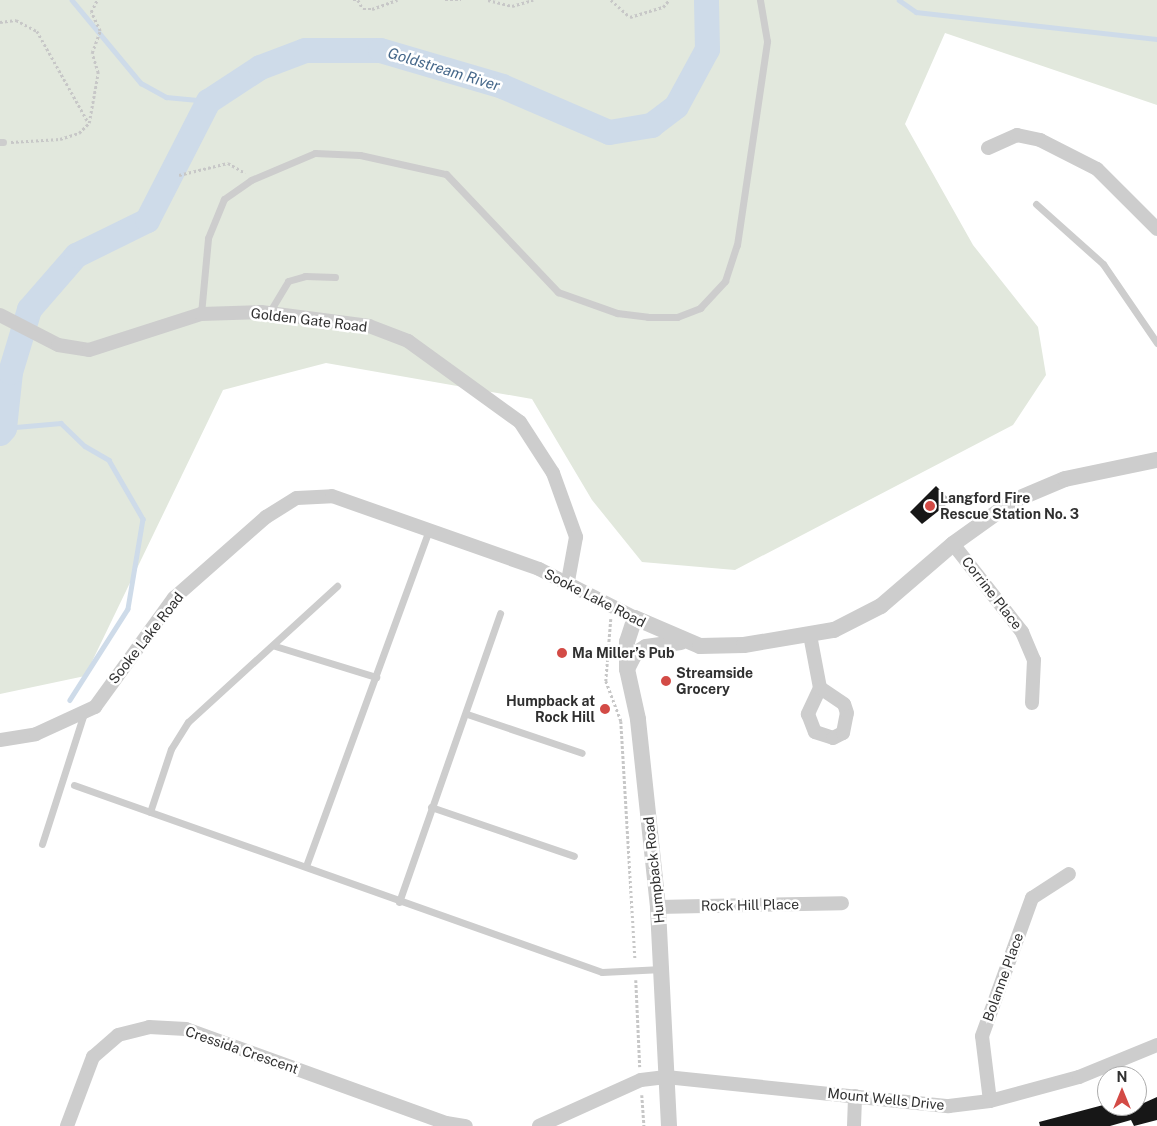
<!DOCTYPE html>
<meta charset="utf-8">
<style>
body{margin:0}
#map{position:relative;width:1157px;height:1126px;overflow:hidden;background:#fff;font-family:"Public Sans",sans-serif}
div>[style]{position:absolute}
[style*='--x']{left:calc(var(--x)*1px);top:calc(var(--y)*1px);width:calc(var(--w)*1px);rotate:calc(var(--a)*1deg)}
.green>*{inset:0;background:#e2e8dd}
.stream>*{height:4.5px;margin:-2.25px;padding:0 2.25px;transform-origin:2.25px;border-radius:2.25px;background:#cedbe9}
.river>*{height:25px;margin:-12.5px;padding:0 12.5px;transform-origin:12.5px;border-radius:12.5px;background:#cedbe9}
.building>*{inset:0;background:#171717}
.path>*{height:2.5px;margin-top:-1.25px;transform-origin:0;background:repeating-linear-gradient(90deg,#c7c7c7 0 2.5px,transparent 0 5px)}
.service>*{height:7px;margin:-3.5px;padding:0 3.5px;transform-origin:3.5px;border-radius:3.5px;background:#cdcdcd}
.minor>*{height:14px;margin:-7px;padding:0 7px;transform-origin:7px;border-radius:7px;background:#cdcdcd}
.tertiary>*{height:16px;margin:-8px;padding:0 8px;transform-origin:8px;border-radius:8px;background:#cdcdcd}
.dots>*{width:14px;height:14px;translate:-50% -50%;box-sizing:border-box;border:2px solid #fff;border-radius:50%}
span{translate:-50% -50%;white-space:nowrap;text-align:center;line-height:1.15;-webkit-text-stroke:5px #fff;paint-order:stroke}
.street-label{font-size:14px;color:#303030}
.poi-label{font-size:14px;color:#303030;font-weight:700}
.left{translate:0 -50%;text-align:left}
.right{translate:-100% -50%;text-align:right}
.water-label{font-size:15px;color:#46688a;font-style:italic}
.north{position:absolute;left:1097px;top:1066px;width:50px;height:50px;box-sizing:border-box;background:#fff;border:1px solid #acacac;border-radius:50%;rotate:0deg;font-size:14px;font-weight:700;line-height:20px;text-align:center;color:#303030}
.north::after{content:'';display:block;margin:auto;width:18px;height:22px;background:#d34b46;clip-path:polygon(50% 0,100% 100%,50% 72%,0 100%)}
</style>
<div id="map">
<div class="green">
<div style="clip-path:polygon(0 0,1157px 0,1157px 105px,945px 33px,905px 124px,973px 245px,1038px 327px,1046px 375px,1013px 425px,735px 570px,642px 562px,592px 500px,532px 399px,326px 363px,223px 390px,85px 676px,0 694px)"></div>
</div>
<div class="stream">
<div style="--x:72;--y:0;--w:108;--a:50.3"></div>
<div style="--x:141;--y:83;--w:29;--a:29"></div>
<div style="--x:166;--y:97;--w:42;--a:5.4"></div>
<div style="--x:899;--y:0;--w:21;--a:35"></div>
<div style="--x:916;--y:12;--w:243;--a:6.4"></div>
<div style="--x:4;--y:428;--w:57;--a:-5"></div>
<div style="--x:61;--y:423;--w:33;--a:44"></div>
<div style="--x:85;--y:446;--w:28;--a:30"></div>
<div style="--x:109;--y:460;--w:68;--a:60"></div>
<div style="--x:143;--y:519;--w:91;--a:99.5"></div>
<div style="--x:128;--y:609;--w:108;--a:122.5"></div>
</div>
<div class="river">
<div style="--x:0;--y:433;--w:6;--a:-51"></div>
<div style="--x:4;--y:428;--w:56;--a:-83.9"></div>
<div style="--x:10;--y:372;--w:66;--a:-73.2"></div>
<div style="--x:29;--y:309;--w:72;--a:-49"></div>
<div style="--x:76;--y:255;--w:79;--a:-26.2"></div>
<div style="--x:147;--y:220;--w:134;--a:-62.9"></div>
<div style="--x:208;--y:101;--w:62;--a:-33.2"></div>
<div style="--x:260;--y:67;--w:48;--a:-20.7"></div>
<div style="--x:305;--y:50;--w:75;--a:0"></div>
<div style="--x:380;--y:50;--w:127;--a:16.4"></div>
<div style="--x:502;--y:86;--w:116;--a:23.3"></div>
<div style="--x:609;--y:132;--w:43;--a:-9.5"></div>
<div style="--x:651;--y:125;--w:31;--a:-37"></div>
<div style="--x:676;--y:106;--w:65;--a:-61.5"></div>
<div style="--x:707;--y:49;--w:49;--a:-91.2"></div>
</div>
<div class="building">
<div style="clip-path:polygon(936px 486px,951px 501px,922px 524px,910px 512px)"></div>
<div style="clip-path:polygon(1157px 1097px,1157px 1120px,1134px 1126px,1131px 1120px,1110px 1126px,1040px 1126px,1039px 1122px,1107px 1104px,1137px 1106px)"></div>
</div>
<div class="path">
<div style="--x:353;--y:0;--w:5;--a:0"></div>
<div style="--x:358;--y:0;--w:10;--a:61"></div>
<div style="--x:363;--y:9;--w:9;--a:0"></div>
<div style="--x:372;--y:9;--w:27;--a:-20"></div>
<div style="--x:445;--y:0;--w:16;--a:0"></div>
<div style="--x:488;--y:0;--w:25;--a:14"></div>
<div style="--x:512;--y:6;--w:22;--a:-16"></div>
<div style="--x:611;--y:0;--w:25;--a:42"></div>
<div style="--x:630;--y:17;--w:34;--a:-17"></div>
<div style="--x:663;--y:7;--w:9;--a:-49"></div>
<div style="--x:0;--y:22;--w:16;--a:-7"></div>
<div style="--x:16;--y:20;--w:24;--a:28"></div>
<div style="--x:37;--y:31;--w:104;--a:60.7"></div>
<div style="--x:11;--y:142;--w:49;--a:-3.5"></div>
<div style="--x:60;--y:139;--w:20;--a:-18"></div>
<div style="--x:79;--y:133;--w:14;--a:-45"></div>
<div style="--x:89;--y:123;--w:51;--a:-79.8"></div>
<div style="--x:98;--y:73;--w:21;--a:-107"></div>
<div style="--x:92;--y:53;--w:23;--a:-70"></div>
<div style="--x:100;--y:31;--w:21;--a:-115"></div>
<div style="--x:91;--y:12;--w:13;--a:-63"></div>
<div style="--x:179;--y:175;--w:50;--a:-13.8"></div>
<div style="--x:228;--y:163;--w:20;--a:30"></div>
<div style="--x:611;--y:619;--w:62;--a:94.6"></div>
<div style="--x:606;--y:681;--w:43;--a:69.4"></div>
<div style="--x:621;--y:721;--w:239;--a:86.6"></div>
<div style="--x:636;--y:980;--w:87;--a:87.4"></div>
<div style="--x:642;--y:1095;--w:31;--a:86"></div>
</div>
<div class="service">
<div style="--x:0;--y:142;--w:3;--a:0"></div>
<div style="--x:1036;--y:204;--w:90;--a:41.8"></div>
<div style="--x:1103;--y:264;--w:96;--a:55.6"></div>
<div style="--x:269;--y:313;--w:37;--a:-59"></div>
<div style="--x:288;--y:281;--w:18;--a:-16"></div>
<div style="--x:305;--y:276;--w:30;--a:2"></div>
<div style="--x:201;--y:314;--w:76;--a:-84.7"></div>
<div style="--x:208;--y:238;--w:42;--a:-67.7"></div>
<div style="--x:224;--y:199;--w:33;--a:-35"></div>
<div style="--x:251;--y:180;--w:69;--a:-22.9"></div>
<div style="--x:315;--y:153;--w:45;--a:2.5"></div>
<div style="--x:360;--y:155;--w:88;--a:12.5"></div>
<div style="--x:446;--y:174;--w:163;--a:46.5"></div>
<div style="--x:558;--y:292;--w:63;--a:19.6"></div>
<div style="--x:617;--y:313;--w:31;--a:7"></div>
<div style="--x:648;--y:317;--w:29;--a:0"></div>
<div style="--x:677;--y:317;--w:25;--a:-21"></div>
<div style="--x:700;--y:308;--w:37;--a:-47"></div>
<div style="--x:725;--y:281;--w:38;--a:-72"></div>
<div style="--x:737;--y:245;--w:206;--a:-81.6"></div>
<div style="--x:767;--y:41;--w:42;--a:-99.7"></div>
<div style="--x:275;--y:646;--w:106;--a:17.1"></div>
<div style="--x:467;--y:714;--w:121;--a:18.7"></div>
<div style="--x:74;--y:785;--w:560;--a:19.5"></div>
<div style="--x:602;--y:972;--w:60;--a:-2.9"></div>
<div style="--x:431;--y:807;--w:151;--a:18.9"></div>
<div style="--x:150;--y:812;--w:66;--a:-71.6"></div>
<div style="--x:171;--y:749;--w:32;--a:-58"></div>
<div style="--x:188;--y:722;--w:202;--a:-42.4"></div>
<div style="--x:42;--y:844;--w:134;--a:-72.2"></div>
<div style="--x:306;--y:866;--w:358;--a:-69.9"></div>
<div style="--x:399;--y:902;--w:306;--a:-70.7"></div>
</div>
<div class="minor">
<div style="--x:988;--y:148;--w:32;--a:-24"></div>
<div style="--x:1017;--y:135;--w:24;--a:12"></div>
<div style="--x:1040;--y:140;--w:64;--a:27"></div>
<div style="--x:1097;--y:169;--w:85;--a:45"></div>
<div style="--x:0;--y:315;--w:65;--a:27.3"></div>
<div style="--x:58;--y:345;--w:31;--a:9"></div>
<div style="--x:89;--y:350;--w:118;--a:-17.8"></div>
<div style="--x:201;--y:314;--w:60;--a:-1.9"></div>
<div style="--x:261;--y:312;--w:109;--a:7.4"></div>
<div style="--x:369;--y:326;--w:42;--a:21"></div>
<div style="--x:408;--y:341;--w:138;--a:35.9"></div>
<div style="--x:520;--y:422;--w:61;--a:57.1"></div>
<div style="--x:553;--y:473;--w:68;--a:70.2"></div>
<div style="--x:576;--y:537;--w:45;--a:100.3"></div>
<div style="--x:953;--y:544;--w:112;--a:51.9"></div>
<div style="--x:1022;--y:632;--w:30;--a:67"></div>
<div style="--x:1034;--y:660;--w:43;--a:92.7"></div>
<div style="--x:810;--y:635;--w:54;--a:79.3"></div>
<div style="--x:820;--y:688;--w:29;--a:115"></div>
<div style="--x:808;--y:714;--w:19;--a:69"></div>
<div style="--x:815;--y:732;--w:19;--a:18"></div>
<div style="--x:833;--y:738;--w:11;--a:-27"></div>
<div style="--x:843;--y:733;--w:20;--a:-79"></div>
<div style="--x:847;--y:713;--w:9;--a:-108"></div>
<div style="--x:844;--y:704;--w:29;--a:-146"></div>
<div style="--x:0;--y:740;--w:36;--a:-9"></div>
<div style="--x:36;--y:734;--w:65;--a:-24.6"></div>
<div style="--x:95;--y:707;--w:135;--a:-54.1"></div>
<div style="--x:174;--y:598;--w:123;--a:-41.4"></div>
<div style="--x:266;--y:517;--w:36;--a:-32"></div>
<div style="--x:297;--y:498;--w:35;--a:-3"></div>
<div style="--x:332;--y:496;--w:219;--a:19.4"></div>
<div style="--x:539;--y:569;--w:108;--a:27"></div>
<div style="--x:658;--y:907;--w:184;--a:-1.2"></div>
<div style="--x:990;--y:1101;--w:65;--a:-97"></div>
<div style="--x:982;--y:1036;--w:147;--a:-70.1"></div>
<div style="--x:1032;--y:898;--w:44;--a:-33"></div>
<div style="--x:67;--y:1126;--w:74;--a:-69.4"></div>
<div style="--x:93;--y:1057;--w:33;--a:-41"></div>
<div style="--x:118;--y:1035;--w:32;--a:-14"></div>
<div style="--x:149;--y:1027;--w:37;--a:3"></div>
<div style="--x:186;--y:1029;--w:276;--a:19.9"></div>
<div style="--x:446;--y:1123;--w:20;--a:9"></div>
<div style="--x:539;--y:1126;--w:112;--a:-24.3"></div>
<div style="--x:641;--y:1080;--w:25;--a:-7"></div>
<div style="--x:666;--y:1077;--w:284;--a:5.9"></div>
<div style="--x:949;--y:1106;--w:41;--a:-7"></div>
<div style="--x:990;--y:1101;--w:92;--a:-15.1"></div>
<div style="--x:1079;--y:1077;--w:84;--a:-22.3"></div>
<div style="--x:854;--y:1126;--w:30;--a:-88"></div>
</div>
<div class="tertiary">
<div style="--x:627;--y:669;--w:16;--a:-63"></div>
<div style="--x:634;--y:655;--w:14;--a:-34"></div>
<div style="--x:646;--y:647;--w:35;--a:-8"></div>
<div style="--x:669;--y:1126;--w:219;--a:-92.9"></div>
<div style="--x:658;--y:907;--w:189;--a:-96.1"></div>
<div style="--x:638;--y:719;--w:51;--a:-102.4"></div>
<div style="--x:627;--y:669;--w:27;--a:-90"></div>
<div style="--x:627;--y:642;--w:25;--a:-72"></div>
<div style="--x:635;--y:618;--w:71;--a:23.3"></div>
<div style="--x:700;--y:646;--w:44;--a:-1.3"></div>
<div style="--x:744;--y:645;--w:91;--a:-9.5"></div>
<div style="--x:834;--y:630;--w:53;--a:-27.1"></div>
<div style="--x:881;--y:606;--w:95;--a:-40.7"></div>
<div style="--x:953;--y:544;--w:74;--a:-35.6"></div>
<div style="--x:1013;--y:501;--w:56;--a:-22.9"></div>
<div style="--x:1065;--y:479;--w:94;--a:-11.7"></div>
</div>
<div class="dots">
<div style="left:930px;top:506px;background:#d34b46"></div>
<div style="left:562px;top:653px;background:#d34b46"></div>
<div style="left:666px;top:681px;background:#d34b46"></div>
<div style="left:605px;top:709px;background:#d34b46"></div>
</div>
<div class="street-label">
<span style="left:309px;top:320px;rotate:7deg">Golden Gate Road</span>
<span style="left:992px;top:593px;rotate:52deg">Corrine Place</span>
<span style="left:595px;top:598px;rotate:27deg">Sooke Lake Road</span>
<span style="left:146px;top:638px;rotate:-52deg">Sooke Lake Road</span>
<span style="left:654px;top:870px;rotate:-96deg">Humpback Road</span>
<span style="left:750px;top:905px;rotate:-1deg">Rock Hill Place</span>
<span style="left:1003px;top:977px;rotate:-70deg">Bolanne Place</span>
<span style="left:242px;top:1050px;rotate:19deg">Cressida Crescent</span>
<span style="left:886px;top:1099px;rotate:6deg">Mount Wells Drive</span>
</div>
<div class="poi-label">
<span class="left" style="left:940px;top:506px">Langford Fire<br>Rescue Station No. 3</span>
<span class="left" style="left:572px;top:653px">Ma Miller’s Pub</span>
<span class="left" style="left:676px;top:681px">Streamside<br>Grocery</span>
<span class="right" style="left:595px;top:709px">Humpback at<br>Rock Hill</span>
</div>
<div class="water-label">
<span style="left:444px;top:69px;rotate:17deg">Goldstream River</span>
</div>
<div class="north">N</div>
</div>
